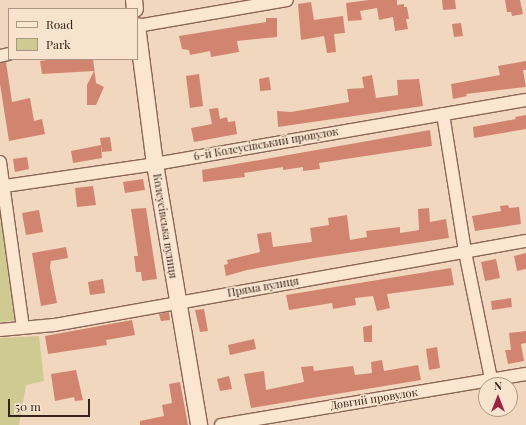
<!DOCTYPE html>
<meta charset="utf-8">
<style>
body{margin:0}
#map{position:relative;width:526px;height:425px;overflow:hidden;background:#f1d7be;font-family:"Playfair Display",serif}
div>[style]{position:absolute}
[style*='--x']{left:calc(var(--x)*1px);top:calc(var(--y)*1px);width:calc(var(--w)*1px);rotate:calc(var(--a)*1deg)}
.green>*{inset:0;background:#cfc992}
.building>*{inset:0;background:#d18571}
.roads{filter:drop-shadow(1px 0 #8a6656) drop-shadow(-1px 0 #8a6656) drop-shadow(0 1px #8a6656) drop-shadow(0 -1px #8a6656)}
.street>*{height:12px;margin:-6px;padding:0 6px;transform-origin:6px;border-radius:6px;background:#fbe6d2}
.secondary>*{height:16px;margin:-8px;padding:0 8px;transform-origin:8px;border-radius:8px;background:#fbe6d2}
span{translate:-50% -50%;white-space:nowrap;text-align:center;line-height:1.15;-webkit-text-stroke:3px #f7e3ce;paint-order:stroke}
.street-label{font-size:11px;color:#38231b}
.legend{position:absolute;left:8px;top:8px;width:130px;height:52px;box-sizing:border-box;background:#f7e3ce;border:1px solid #ab9686;margin:0;padding:5px 7px;list-style:none;font-size:12px;color:#38231b}
.legend li{display:flex;align-items:center;gap:8px;height:20px}
.legend b{width:20px;border:1px solid #ab9686}
.north{position:absolute;left:478px;top:377px;width:40px;height:40px;box-sizing:border-box;background:#f7e3ce;border:1px solid #ab9686;border-radius:50%;rotate:0deg;font-size:11px;font-weight:700;line-height:16px;text-align:center;color:#38231b}
.north::after{content:'';display:block;margin:auto;width:14px;height:18px;background:#9d223d;clip-path:polygon(50% 0,100% 100%,50% 72%,0 100%)}
.scale{position:absolute;left:8px;top:399px;width:82px;height:18px;box-sizing:border-box;border:2px solid #38231b;border-top:0;padding-left:5px;font-size:12px;line-height:14px;white-space:nowrap;color:#38231b;-webkit-text-stroke:3px #f7e3ce;paint-order:stroke}
</style>
<div id="map">
<div class="green">
<div style="clip-path:polygon(0 190px,18px 320px,0 322px)"></div>
<div style="clip-path:polygon(39px 336px,44px 381px,26px 385px,19px 425px,0 425px,0 338px)"></div>
</div>
<div class="building">
<div style="clip-path:polygon(369px 0,397px 0,397px 5px,404px 4px,404px 7px,407px 7px,409px 19px,406px 19px,408px 29px,395px 31px,393px 17px,379px 20px,377px 8px,360px 11px,362px 20px,348px 21px,346px 3px)"></div>
<div style="clip-path:polygon(442px 0,455px 0,456px 9px,443px 10px)"></div>
<div style="clip-path:polygon(505px 0,520px 0,523px 14px,512px 16px,511px 12px,507px 12px)"></div>
<div style="clip-path:polygon(311px 2px,314px 20px,343px 16px,345px 33px,334px 34px,336px 52px,327px 53px,324px 36px,301px 40px,298px 4px)"></div>
<div style="clip-path:polygon(266px 18px,277px 18px,277px 37px,237px 41px,239px 52px,211px 57px,210px 51px,190px 55px,189px 50px,182px 49px,179px 36px,266px 22px)"></div>
<div style="clip-path:polygon(461px 23px,463px 36px,454px 37px,452px 24px)"></div>
<div style="clip-path:polygon(55px 59px,93px 59px,96px 83px,104px 87px,96px 105px,87px 105px,87px 85px,94px 71px,42px 74px,40px 61px)"></div>
<div style="clip-path:polygon(526px 61px,526px 70px,523px 70px,526px 87px,466px 94px,467px 96px,453px 99px,451px 84px,500px 75px,498px 66px)"></div>
<div style="clip-path:polygon(6px 62px,12px 102px,30px 98px,34px 121px,42px 119px,45px 134px,9px 141px,0 84px,0 63px)"></div>
<div style="clip-path:polygon(199px 74px,203px 106px,190px 108px,186px 76px)"></div>
<div style="clip-path:polygon(372px 75px,376px 98px,398px 95px,397px 80px,419px 79px,423px 106px,278px 127px,277px 111px,291px 112px,349px 102px,347px 89px,364px 88px,362px 77px)"></div>
<div style="clip-path:polygon(269px 77px,271px 90px,260px 91px,259px 79px)"></div>
<div style="clip-path:polygon(218px 108px,220px 119px,227px 117px,228px 122px,235px 121px,237px 134px,194px 142px,191px 128px,212px 124px,209px 109px)"></div>
<div style="clip-path:polygon(526px 115px,526px 129px,474px 138px,473px 127px,516px 119px,515px 117px)"></div>
<div style="clip-path:polygon(430px 130px,432px 146px,319px 163px,320px 169px,303px 171px,303px 167px,283px 170px,283px 167px,244px 173px,245px 177px,203px 182px,202px 170px)"></div>
<div style="clip-path:polygon(110px 137px,112px 151px,102px 152px,100px 138px)"></div>
<div style="clip-path:polygon(101px 145px,102px 158px,73px 163px,71px 151px)"></div>
<div style="clip-path:polygon(27px 157px,29px 169px,15px 172px,13px 159px)"></div>
<div style="clip-path:polygon(143px 179px,145px 190px,125px 193px,123px 182px)"></div>
<div style="clip-path:polygon(93px 186px,96px 205px,77px 207px,75px 188px)"></div>
<div style="clip-path:polygon(508px 205px,509px 208px,519px 207px,521px 224px,475px 231px,472px 216px,501px 211px,500px 206px)"></div>
<div style="clip-path:polygon(146px 208px,157px 279px,142px 281px,141px 272px,136px 272px,134px 256px,138px 256px,131px 209px)"></div>
<div style="clip-path:polygon(429px 208px,430px 222px,446px 219px,449px 238px,314px 258px,247px 270px,226px 276px,224px 265px,228px 264px,227px 260px,260px 252px,257px 234px,271px 232px,273px 247px,312px 242px,310px 228px,329px 225px,328px 218px,347px 215px,350px 240px,367px 237px,366px 231px,400px 227px,400px 233px,419px 230px,418px 209px)"></div>
<div style="clip-path:polygon(39px 210px,43px 232px,26px 235px,22px 213px)"></div>
<div style="clip-path:polygon(66px 247px,68px 258px,51px 261px,50px 267px,57px 303px,41px 306px,32px 253px)"></div>
<div style="clip-path:polygon(526px 253px,526px 269px,517px 271px,514px 256px)"></div>
<div style="clip-path:polygon(496px 259px,500px 278px,485px 281px,481px 262px)"></div>
<div style="clip-path:polygon(451px 268px,454px 285px,387px 294px,390px 308px,377px 311px,373px 296px,355px 298px,356px 305px,333px 309px,332px 303px,289px 310px,286px 295px)"></div>
<div style="clip-path:polygon(103px 279px,105px 293px,90px 295px,88px 282px)"></div>
<div style="clip-path:polygon(511px 298px,512px 307px,492px 310px,491px 301px)"></div>
<div style="clip-path:polygon(204px 309px,208px 331px,200px 332px,195px 310px)"></div>
<div style="clip-path:polygon(169px 312px,170px 320px,161px 321px,159px 314px)"></div>
<div style="clip-path:polygon(132px 320px,135px 335px,106px 340px,107px 345px,48px 354px,45px 336px)"></div>
<div style="clip-path:polygon(372px 325px,372px 342px,364px 342px,363px 327px)"></div>
<div style="clip-path:polygon(526px 331px,526px 343px,521px 344px,524px 361px,508px 364px,505px 350px,511px 350px,509px 333px)"></div>
<div style="clip-path:polygon(254px 339px,256px 349px,230px 355px,228px 345px)"></div>
<div style="clip-path:polygon(437px 347px,440px 368px,429px 370px,426px 349px)"></div>
<div style="clip-path:polygon(382px 360px,384px 371px,418px 365px,421px 380px,251px 408px,244px 374px,264px 371px,266px 390px,304px 382px,301px 367px,313px 366px,314px 371px,353px 366px,355px 375px,372px 373px,371px 362px)"></div>
<div style="clip-path:polygon(76px 370px,83px 400px,75px 401px,74px 397px,55px 401px,51px 374px)"></div>
<div style="clip-path:polygon(229px 376px,232px 389px,220px 391px,217px 379px)"></div>
<div style="clip-path:polygon(180px 382px,188px 425px,140px 425px,140px 421px,164px 416px,162px 405px,172px 403px,169px 384px)"></div>
</div>
<div class="roads">
<div class="street">
<div style="--x:137;--y:26;--w:152;--a:-9.8"></div>
<div style="--x:0;--y:56;--w:9;--a:-13"></div>
<div style="--x:443;--y:114;--w:140;--a:80.9"></div>
<div style="--x:465;--y:252;--w:130;--a:78.4"></div>
<div style="--x:0;--y:162;--w:167;--a:82.1"></div>
<div style="--x:5;--y:186;--w:152;--a:-8.3"></div>
<div style="--x:155;--y:164;--w:376;--a:-9.8"></div>
<div style="--x:0;--y:330;--w:54;--a:-5.3"></div>
<div style="--x:54;--y:325;--w:479;--a:-10.1"></div>
<div style="--x:221;--y:425;--w:309;--a:-9.5"></div>
</div>
<div class="secondary">
<div style="--x:134;--y:0;--w:9;--a:84"></div>
<div style="--x:137;--y:26;--w:139;--a:82.6"></div>
<div style="--x:155;--y:164;--w:265;--a:80.4"></div>
</div>
</div>
<div class="street-label">
<span style="left:266px;top:144px;rotate:-10deg">6-й Колеусівський провулок</span>
<span style="left:165px;top:226px;rotate:81deg">Колеусівська вулиця</span>
<span style="left:263px;top:287px;rotate:-10deg">Пряма вулиця</span>
<span style="left:374px;top:399px;rotate:-9deg">Довгий провулок</span>
</div>
<ul class="legend">
<li><b style="height:5px;background:#fbe6d2"></b>Road</li>
<li><b style="height:11px;background:#cfc992"></b>Park</li>
</ul>
<div class="north">N</div>
<div class="scale">50 m</div>
</div>
